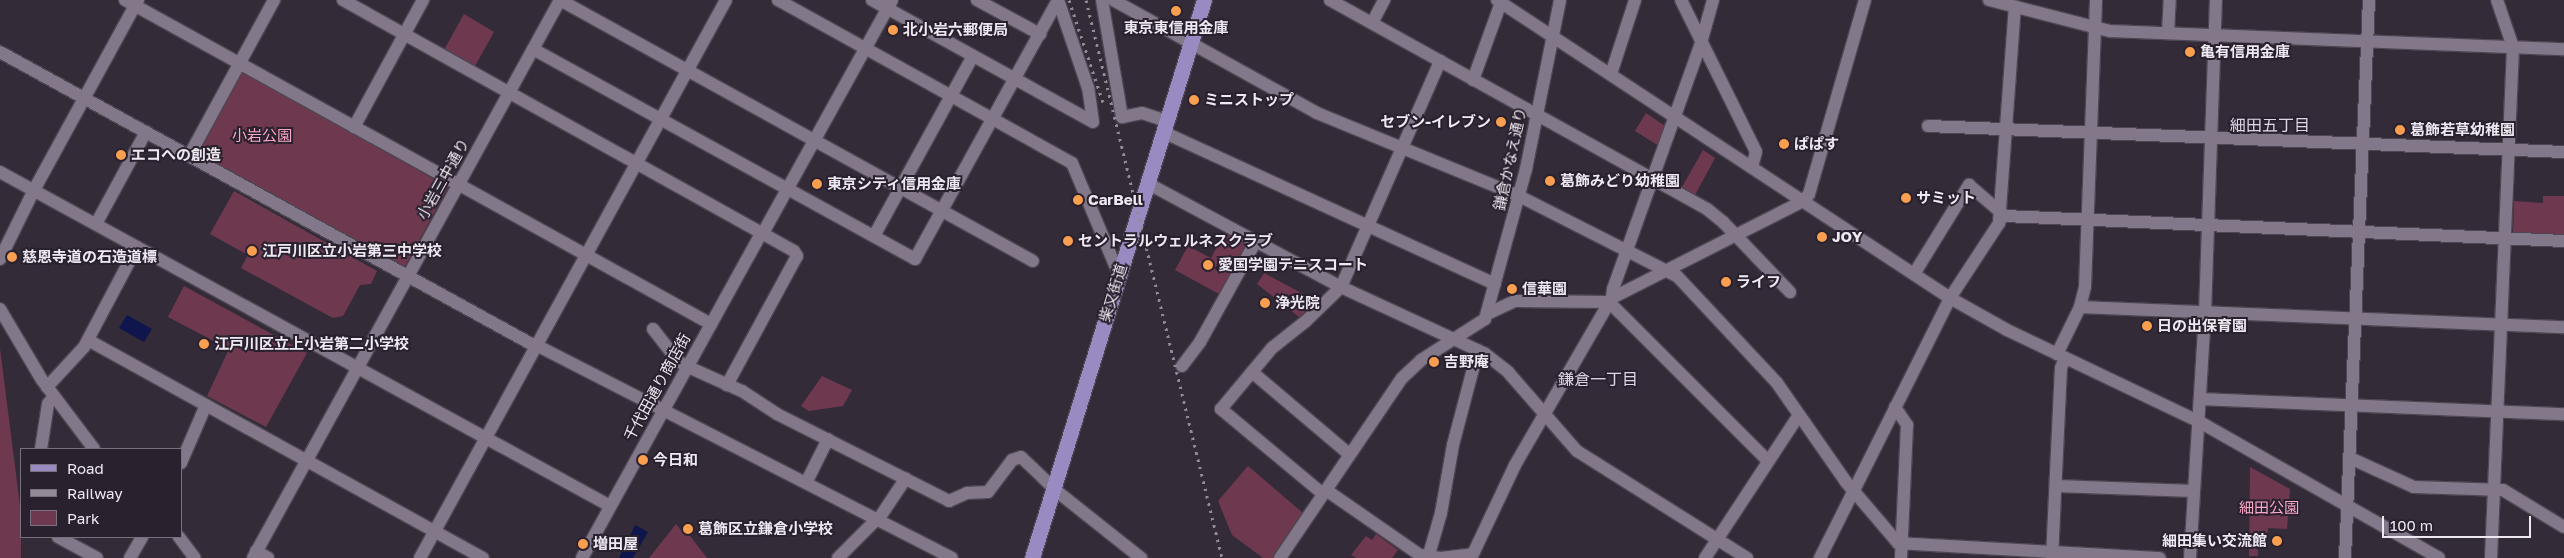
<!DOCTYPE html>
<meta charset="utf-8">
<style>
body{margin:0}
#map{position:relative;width:2564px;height:558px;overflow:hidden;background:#342b39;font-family:"Golos Text","Noto Sans JP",sans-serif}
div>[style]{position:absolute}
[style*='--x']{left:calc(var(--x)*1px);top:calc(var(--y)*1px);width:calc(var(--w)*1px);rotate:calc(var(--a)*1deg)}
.green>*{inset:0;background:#6e394f}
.water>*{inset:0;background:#0f154d}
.roads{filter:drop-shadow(1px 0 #4e4652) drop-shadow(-1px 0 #4e4652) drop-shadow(0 1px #4e4652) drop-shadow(0 -1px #4e4652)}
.minor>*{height:12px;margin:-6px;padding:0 6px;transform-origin:6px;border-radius:6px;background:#837889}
.major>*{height:15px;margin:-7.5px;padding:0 7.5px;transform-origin:7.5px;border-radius:7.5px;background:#998bc1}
.rail>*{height:3px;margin-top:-1.5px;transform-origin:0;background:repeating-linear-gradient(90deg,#928a96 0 2.5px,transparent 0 7.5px)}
.dots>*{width:14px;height:14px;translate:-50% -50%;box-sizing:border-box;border:2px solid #2a212f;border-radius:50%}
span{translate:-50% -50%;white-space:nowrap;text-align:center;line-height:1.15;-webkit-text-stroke:4px #2a212f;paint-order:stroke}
.poi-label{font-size:15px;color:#eee8f1;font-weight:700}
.left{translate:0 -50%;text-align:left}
.right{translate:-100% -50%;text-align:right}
.park-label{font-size:15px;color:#fba7c6}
.street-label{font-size:15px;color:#eee8f1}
.neighbourhood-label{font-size:16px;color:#e0d4e6}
.legend{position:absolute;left:20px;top:448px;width:162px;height:90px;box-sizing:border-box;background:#2a212f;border:1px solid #78717d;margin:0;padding:6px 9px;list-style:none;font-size:15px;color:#eee8f1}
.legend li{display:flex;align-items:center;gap:10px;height:25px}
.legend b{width:25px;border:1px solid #78717d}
.scale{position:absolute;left:2382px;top:516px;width:149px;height:22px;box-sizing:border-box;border:2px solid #eee8f1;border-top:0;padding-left:6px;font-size:15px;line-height:18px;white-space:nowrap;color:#eee8f1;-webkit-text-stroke:4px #2a212f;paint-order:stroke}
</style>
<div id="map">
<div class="green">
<div style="clip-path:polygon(464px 14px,494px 32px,475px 66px,444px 50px)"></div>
<div style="clip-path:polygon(242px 72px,448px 187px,404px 268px,198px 154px)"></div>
<div style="clip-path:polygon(1646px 113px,1665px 126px,1659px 146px,1635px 131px)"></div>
<div style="clip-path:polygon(1703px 150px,1715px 158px,1695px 195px,1682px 187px)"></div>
<div style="clip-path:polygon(234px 191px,377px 271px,371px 284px,360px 285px,343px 316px,333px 318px,241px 268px,248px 255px,210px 234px)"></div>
<div style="clip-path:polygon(2543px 196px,2564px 196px,2564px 235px,2513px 233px,2514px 201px,2543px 203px)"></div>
<div style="clip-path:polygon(1225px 231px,1246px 242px,1248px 247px,1219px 294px,1175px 270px,1188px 246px,1211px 258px)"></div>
<div style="clip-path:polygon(1264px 273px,1320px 303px,1306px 317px,1302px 314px,1299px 317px,1257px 284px)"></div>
<div style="clip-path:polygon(184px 286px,307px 353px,266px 427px,207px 396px,229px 349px,168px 317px)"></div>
<div style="clip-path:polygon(0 348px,21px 514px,21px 558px,0 558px)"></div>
<div style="clip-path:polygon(822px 376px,852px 390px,843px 406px,809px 411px,801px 406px)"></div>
<div style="clip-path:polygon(1248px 466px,1304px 514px,1275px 558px,1263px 558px,1232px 535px,1218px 501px)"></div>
<div style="clip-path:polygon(2250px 467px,2290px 489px,2287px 529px,2268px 528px,2267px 543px,2258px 543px,2258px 556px,2249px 556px)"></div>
<div style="clip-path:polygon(676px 524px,684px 534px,687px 532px,707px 558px,649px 558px)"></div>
<div style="clip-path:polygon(1376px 534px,1398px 550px,1392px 558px,1357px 558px,1351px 555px,1366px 536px,1372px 540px)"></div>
</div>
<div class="water">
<div style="clip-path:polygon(127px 315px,152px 329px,144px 342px,119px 328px)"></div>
<div style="clip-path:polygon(635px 525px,648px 532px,633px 558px,619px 558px)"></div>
</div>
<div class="roads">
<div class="minor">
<div style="--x:125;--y:0;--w:670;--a:28.94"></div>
<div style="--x:343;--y:0;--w:516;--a:29.1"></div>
<div style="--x:794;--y:251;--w:6;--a:59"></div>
<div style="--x:797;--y:256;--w:147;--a:118.5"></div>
<div style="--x:560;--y:0;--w:540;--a:28.89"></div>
<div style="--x:778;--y:0;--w:336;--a:29"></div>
<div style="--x:1072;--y:163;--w:121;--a:67.2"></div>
<div style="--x:872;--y:0;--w:252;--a:28.9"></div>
<div style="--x:1093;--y:122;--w:34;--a:-98"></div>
<div style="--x:1088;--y:88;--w:93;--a:-108.8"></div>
<div style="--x:977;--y:0;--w:72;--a:28.4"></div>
<div style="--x:1102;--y:0;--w:119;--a:80.3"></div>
<div style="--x:1122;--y:117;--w:20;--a:-11"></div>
<div style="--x:1142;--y:113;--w:26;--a:18"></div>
<div style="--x:1113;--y:0;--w:233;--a:29"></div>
<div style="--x:1317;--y:113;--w:218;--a:22.3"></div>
<div style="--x:1519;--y:196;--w:177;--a:26.9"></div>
<div style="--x:1677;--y:276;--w:146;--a:46.9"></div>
<div style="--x:1777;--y:383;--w:121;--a:55.1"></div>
<div style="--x:1846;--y:482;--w:80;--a:49.6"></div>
<div style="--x:1898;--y:543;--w:262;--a:3.3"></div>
<div style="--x:1330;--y:0;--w:431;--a:29"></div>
<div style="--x:1707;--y:209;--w:21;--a:39"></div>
<div style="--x:1723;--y:222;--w:97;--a:46.3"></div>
<div style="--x:1497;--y:0;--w:542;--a:33.34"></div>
<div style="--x:1950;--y:298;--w:65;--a:29.3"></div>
<div style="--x:2007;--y:330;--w:212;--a:25.5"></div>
<div style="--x:2198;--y:421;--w:277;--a:29.6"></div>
<div style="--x:1681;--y:0;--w:169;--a:63.7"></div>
<div style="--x:1756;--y:152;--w:16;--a:105"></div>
<div style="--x:1989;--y:0;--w:125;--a:14.4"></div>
<div style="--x:2110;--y:31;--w:454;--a:2.3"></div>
<div style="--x:1372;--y:23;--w:26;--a:-62"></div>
<div style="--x:2168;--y:33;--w:33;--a:-87"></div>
<div style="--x:533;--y:49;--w:436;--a:28.8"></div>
<div style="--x:915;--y:259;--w:296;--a:-61.1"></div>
<div style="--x:0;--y:52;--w:610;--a:28.79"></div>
<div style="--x:1611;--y:74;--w:78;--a:-72"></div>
<div style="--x:1473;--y:80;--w:85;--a:-70.1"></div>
<div style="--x:1928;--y:126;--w:637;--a:2.34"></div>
<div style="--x:354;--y:127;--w:145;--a:-61.5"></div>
<div style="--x:1163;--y:132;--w:365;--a:24.6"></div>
<div style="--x:189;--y:156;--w:178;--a:-61.4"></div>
<div style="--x:0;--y:172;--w:695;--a:28.7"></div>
<div style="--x:1147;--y:183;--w:220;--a:28.2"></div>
<div style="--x:1341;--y:287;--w:157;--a:24.8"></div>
<div style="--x:1484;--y:353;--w:31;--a:38"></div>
<div style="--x:1508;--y:372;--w:105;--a:48.9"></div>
<div style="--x:1577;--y:451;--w:201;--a:32.2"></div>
<div style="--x:96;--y:224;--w:105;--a:-61.5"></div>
<div style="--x:763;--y:233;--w:266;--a:-61"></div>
<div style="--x:874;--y:236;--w:205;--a:-61.2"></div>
<div style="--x:0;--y:259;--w:77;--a:-63.8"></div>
<div style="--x:34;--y:190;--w:217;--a:-61.3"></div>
<div style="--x:1914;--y:274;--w:105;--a:-58.3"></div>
<div style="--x:1969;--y:185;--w:48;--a:40.7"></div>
<div style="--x:2005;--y:216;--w:560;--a:2.56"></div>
<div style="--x:1612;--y:298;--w:9;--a:-84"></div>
<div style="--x:1613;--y:289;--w:261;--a:-70.3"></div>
<div style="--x:1701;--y:43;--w:45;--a:-74.4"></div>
<div style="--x:2080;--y:307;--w:484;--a:2.4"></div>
<div style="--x:0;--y:309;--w:82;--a:59.4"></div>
<div style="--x:42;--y:380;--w:86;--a:53"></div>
<div style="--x:1487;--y:314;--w:31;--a:-25"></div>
<div style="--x:1515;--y:301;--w:94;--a:0.6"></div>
<div style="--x:1609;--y:302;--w:225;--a:45"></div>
<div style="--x:653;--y:329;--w:41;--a:52"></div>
<div style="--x:678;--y:361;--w:9;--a:32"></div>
<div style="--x:686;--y:366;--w:61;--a:24.1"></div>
<div style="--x:742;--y:391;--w:42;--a:33.3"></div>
<div style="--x:777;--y:414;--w:193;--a:26.8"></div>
<div style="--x:949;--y:501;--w:20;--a:-24"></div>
<div style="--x:967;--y:493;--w:21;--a:-3"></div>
<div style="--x:988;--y:492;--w:40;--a:-53"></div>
<div style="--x:1012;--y:460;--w:9;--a:-18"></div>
<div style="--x:1021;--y:457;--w:52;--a:43.5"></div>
<div style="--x:1059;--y:493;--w:105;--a:38.4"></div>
<div style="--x:88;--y:340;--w:451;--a:28.9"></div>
<div style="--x:536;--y:345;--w:467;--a:27.1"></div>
<div style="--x:2057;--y:354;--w:52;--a:-63.9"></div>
<div style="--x:2080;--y:307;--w:21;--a:-76"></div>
<div style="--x:2085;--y:287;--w:287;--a:-87.8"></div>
<div style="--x:1182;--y:366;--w:30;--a:-53"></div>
<div style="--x:1200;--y:342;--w:115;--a:-61"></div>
<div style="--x:1252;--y:372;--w:127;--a:40.2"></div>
<div style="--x:47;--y:387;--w:54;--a:-47.2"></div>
<div style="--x:84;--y:347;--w:113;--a:-62.1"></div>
<div style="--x:2200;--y:399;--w:364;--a:2.4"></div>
<div style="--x:1895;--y:407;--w:22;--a:56"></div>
<div style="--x:1907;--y:425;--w:133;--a:92.6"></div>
<div style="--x:41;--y:449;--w:46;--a:-81.2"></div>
<div style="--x:48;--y:404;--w:10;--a:-53"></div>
<div style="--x:2350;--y:458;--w:70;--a:24.4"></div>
<div style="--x:2414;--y:487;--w:89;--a:1.9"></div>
<div style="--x:2503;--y:490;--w:71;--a:31.2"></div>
<div style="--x:181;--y:463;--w:63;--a:-66.7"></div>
<div style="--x:806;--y:483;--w:49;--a:-63.4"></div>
<div style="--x:2056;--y:486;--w:138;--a:2.1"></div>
<div style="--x:1326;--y:490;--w:114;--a:34.7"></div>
<div style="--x:1420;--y:555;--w:21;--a:8"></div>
<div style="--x:1441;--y:558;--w:32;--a:-7"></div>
<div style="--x:1473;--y:554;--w:98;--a:-64.7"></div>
<div style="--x:1515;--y:465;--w:193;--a:-59.9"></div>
<div style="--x:1612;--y:298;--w:214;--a:-26.9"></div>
<div style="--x:1803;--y:201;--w:9;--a:-49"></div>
<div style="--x:1809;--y:194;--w:202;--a:-73.9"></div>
<div style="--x:1323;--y:494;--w:133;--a:-140.2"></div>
<div style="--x:1221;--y:409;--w:80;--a:-50.1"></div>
<div style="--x:1272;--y:348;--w:43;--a:-38.5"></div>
<div style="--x:1306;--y:321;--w:49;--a:-44.2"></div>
<div style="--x:1341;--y:287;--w:247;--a:-66.3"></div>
<div style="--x:878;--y:520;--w:50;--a:-56.3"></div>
<div style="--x:58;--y:537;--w:44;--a:28.3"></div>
<div style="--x:179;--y:537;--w:26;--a:53"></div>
<div style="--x:256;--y:551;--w:14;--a:30"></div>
<div style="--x:130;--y:558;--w:24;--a:-60"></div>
<div style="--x:253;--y:558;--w:637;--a:-61.18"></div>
<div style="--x:420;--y:558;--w:636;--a:-61.26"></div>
<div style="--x:582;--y:558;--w:372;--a:-61.1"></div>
<div style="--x:838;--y:558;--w:55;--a:-45"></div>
<div style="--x:1280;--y:558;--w:217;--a:-55.9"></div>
<div style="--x:1402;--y:378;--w:26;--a:-43"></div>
<div style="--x:1421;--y:360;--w:76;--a:-32.6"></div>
<div style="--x:1485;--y:319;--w:156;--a:-74.7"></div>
<div style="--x:1526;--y:169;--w:172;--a:-78.6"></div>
<div style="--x:1428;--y:558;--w:47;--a:-73.9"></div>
<div style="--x:1441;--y:513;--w:69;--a:-80"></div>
<div style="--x:1453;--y:445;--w:98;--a:-75.3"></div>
<div style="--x:1705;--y:558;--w:171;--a:-56.7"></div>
<div style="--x:1820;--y:558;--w:291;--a:-63.4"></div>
<div style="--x:1950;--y:298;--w:90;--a:-56.8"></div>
<div style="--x:1999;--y:223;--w:217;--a:-85.8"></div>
<div style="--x:2052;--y:558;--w:190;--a:-87.3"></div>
<div style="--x:2061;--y:368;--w:11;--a:-68"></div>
<div style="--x:2190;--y:558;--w:245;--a:-86.5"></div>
<div style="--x:2205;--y:313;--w:313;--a:-88"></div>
<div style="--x:2345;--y:558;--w:559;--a:-87.54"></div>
<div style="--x:2491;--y:558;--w:511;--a:-87.53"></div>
<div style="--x:2513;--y:47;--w:50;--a:-108.8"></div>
</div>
<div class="major">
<div style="--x:1032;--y:558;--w:584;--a:-72.87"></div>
</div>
</div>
<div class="rail">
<div style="--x:1069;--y:0;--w:108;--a:71.6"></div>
<div style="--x:1086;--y:0;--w:574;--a:76.3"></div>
</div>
<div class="dots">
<div style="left:1176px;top:11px;background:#fa9f4f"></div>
<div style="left:893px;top:30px;background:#fa9f4f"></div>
<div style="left:2190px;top:52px;background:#fa9f4f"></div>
<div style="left:1194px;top:100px;background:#fa9f4f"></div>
<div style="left:1501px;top:122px;background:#fa9f4f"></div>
<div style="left:2400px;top:130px;background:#fa9f4f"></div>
<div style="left:1784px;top:144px;background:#fa9f4f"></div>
<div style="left:121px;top:155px;background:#fa9f4f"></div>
<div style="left:1550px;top:181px;background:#fa9f4f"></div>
<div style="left:817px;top:184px;background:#fa9f4f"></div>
<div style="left:1906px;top:198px;background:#fa9f4f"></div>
<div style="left:1078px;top:200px;background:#fa9f4f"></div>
<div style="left:1822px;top:237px;background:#fa9f4f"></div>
<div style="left:1068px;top:241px;background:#fa9f4f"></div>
<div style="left:252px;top:251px;background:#fa9f4f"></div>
<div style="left:12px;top:257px;background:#fa9f4f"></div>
<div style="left:1208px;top:265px;background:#fa9f4f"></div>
<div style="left:1726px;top:282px;background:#fa9f4f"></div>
<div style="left:1512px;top:289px;background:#fa9f4f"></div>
<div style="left:1265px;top:303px;background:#fa9f4f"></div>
<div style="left:2147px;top:326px;background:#fa9f4f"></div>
<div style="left:204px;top:344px;background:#fa9f4f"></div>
<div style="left:1434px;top:362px;background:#fa9f4f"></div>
<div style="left:643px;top:460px;background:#fa9f4f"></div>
<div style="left:688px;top:529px;background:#fa9f4f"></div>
<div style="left:2277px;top:541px;background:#fa9f4f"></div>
<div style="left:583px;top:544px;background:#fa9f4f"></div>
</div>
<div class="poi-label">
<span style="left:1176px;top:28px">東京東信用金庫</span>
<span class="left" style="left:903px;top:30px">北小岩六郵便局</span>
<span class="left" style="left:2200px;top:52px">亀有信用金庫</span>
<span class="left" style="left:1204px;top:100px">ミニストップ</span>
<span class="right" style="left:1491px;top:122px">セブン-イレブン</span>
<span class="left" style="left:2410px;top:130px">葛飾若草幼稚園</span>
<span class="left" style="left:1794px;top:144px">ぱぱす</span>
<span class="left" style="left:131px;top:155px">エコへの創造</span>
<span class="left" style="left:1560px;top:181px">葛飾みどり幼稚園</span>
<span class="left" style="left:827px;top:184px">東京シティ信用金庫</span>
<span class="left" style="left:1916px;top:198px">サミット</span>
<span class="left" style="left:1088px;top:200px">CarBell</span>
<span class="left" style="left:1832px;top:237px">JOY</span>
<span class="left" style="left:1078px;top:241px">セントラルウェルネスクラブ</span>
<span class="left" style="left:262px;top:251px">江戸川区立小岩第三中学校</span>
<span class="left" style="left:22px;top:257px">慈恩寺道の石造道標</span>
<span class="left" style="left:1218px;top:265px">愛国学園テニスコート</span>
<span class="left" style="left:1736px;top:282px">ライフ</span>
<span class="left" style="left:1522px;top:289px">信華園</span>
<span class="left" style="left:1275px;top:303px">浄光院</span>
<span class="left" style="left:2157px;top:326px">日の出保育園</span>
<span class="left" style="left:214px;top:344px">江戸川区立上小岩第二小学校</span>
<span class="left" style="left:1444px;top:362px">吉野庵</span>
<span class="left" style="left:653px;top:460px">今日和</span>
<span class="left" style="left:698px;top:529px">葛飾区立鎌倉小学校</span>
<span class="right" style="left:2267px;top:541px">細田集い交流館</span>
<span class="left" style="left:593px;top:544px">増田屋</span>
</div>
<div class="park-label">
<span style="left:262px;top:136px">小岩公園</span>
<span style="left:2269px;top:508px">細田公園</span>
</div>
<div class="street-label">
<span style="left:1510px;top:159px;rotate:-78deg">鎌倉かなえ通り</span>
<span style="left:443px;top:179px;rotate:-61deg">小岩三中通り</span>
<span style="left:1113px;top:293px;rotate:-73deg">柴又街道</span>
<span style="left:657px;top:387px;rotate:-61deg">千代田通り商店街</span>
</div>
<div class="neighbourhood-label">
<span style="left:2270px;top:125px">細田五丁目</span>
<span style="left:1598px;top:379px">鎌倉一丁目</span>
</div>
<ul class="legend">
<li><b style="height:6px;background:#998bc1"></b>Road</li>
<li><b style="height:6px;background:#928a96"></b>Railway</li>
<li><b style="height:14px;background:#6e394f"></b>Park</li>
</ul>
<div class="scale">100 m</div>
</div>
